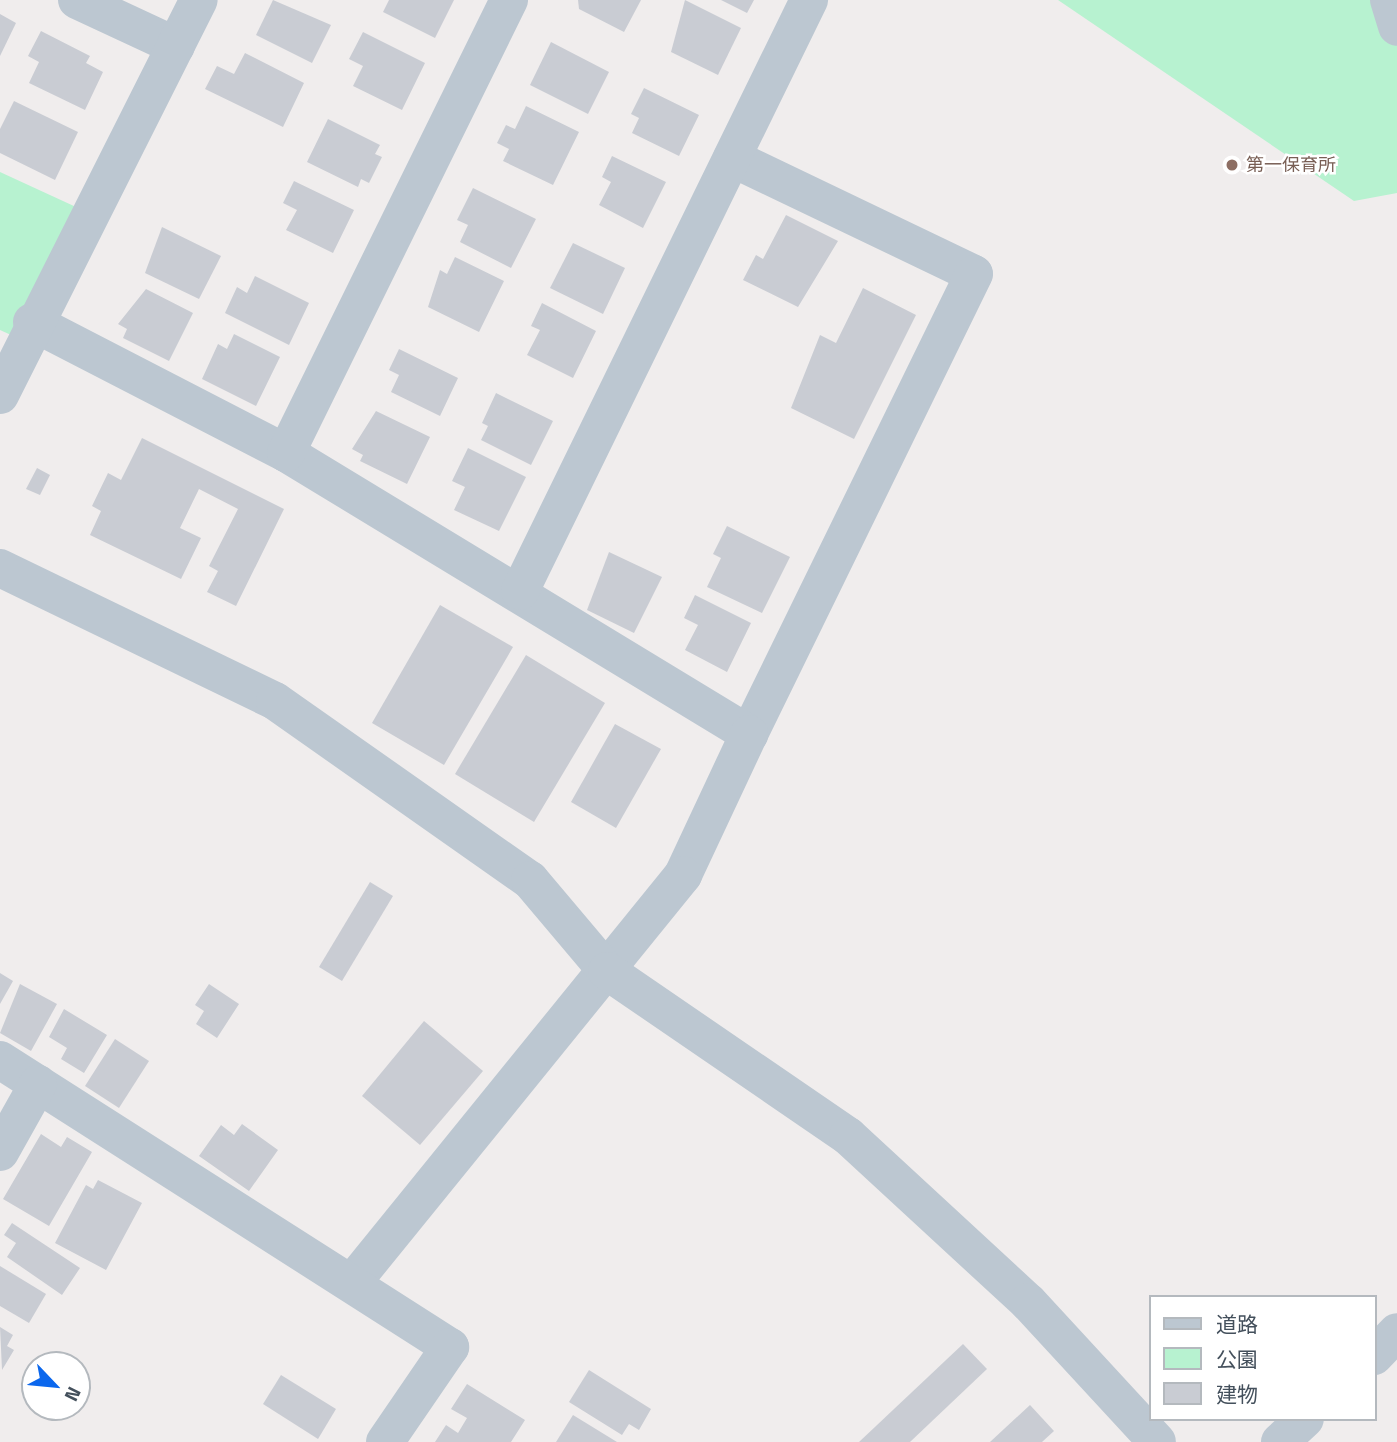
<!DOCTYPE html>
<meta charset="utf-8">
<style>
body{margin:0}
#map{position:relative;width:1397px;height:1442px;overflow:hidden;background:#f0eded;font-family:"Titillium Web","Noto Sans JP",sans-serif}
div>[style]{position:absolute}
[style*='--x']{left:calc(var(--x)*1px);top:calc(var(--y)*1px);width:calc(var(--w)*1px);rotate:calc(var(--a)*1deg)}
.green>*{inset:0;background:#b7f2d0}
.building>*{inset:0;background:#c9ccd3}
.minor>*{height:38px;margin:-19px;padding:0 19px;transform-origin:19px;border-radius:19px;background:#bcc7d1}
.dots>*{width:19px;height:19px;translate:-50% -50%;box-sizing:border-box;border:4px solid #fff;border-radius:50%}
span{translate:-50% -50%;white-space:nowrap;text-align:center;line-height:1.15;-webkit-text-stroke:5px #fff;paint-order:stroke}
.education-label{font-size:18px;color:#785e54}
.left{translate:0 -50%;text-align:left}
.legend{position:absolute;left:1149px;top:1295px;width:228px;height:126px;box-sizing:border-box;background:#fff;border:2px solid #b4b9be;margin:0;padding:9px 12px;list-style:none;font-size:21px;color:#44505c}
.legend li{display:flex;align-items:center;gap:14px;height:35px}
.legend b{width:35px;border:2px solid #b4b9be}
.north{position:absolute;left:21px;top:1351px;width:70px;height:70px;box-sizing:border-box;background:#fff;border:2px solid #b4b9be;border-radius:50%;rotate:116deg;font-size:19px;font-weight:700;line-height:28px;text-align:center;color:#44505c}
.north::after{content:'';display:block;margin:auto;width:24px;height:32px;background:#0b67ed;clip-path:polygon(50% 0,100% 100%,50% 72%,0 100%)}
</style>
<div id="map">
<div class="green">
<div style="clip-path:polygon(1058px 0,1397px 0,1397px 193px,1354px 201px)"></div>
<div style="clip-path:polygon(0 172px,76px 207px,11px 335px,0 330px)"></div>
</div>
<div class="building">
<div style="clip-path:polygon(273px 0,331px 25px,312px 63px,256px 35px)"></div>
<div style="clip-path:polygon(389px 0,454px 0,435px 38px,383px 12px)"></div>
<div style="clip-path:polygon(578px 0,641px 0,624px 32px,579px 9px)"></div>
<div style="clip-path:polygon(685px 0,741px 28px,718px 75px,671px 52px)"></div>
<div style="clip-path:polygon(721px 0,754px 0,747px 13px)"></div>
<div style="clip-path:polygon(0 14px,16px 23px,0 56px)"></div>
<div style="clip-path:polygon(41px 31px,90px 56px,86px 63px,103px 72px,85px 110px,29px 83px,39px 62px,28px 56px)"></div>
<div style="clip-path:polygon(363px 32px,425px 63px,402px 110px,353px 86px,363px 66px,349px 59px)"></div>
<div style="clip-path:polygon(551px 42px,609px 72px,588px 114px,530px 85px)"></div>
<div style="clip-path:polygon(245px 53px,304px 83px,283px 127px,205px 89px,217px 66px,234px 74px)"></div>
<div style="clip-path:polygon(644px 88px,699px 115px,679px 156px,632px 133px,639px 118px,631px 114px)"></div>
<div style="clip-path:polygon(14px 101px,78px 132px,55px 180px,0 153px,0 129px)"></div>
<div style="clip-path:polygon(526px 106px,579px 132px,553px 185px,503px 161px,509px 149px,497px 143px,506px 125px,515px 129px)"></div>
<div style="clip-path:polygon(328px 119px,380px 145px,375px 154px,382px 157px,369px 183px,361px 179px,358px 187px,307px 162px)"></div>
<div style="clip-path:polygon(612px 156px,666px 182px,643px 228px,599px 205px,611px 182px,602px 177px)"></div>
<div style="clip-path:polygon(294px 181px,354px 210px,333px 253px,286px 230px,297px 210px,283px 203px)"></div>
<div style="clip-path:polygon(473px 188px,536px 219px,511px 268px,460px 242px,468px 225px,457px 220px)"></div>
<div style="clip-path:polygon(786px 215px,838px 241px,798px 307px,743px 280px,756px 255px,763px 259px)"></div>
<div style="clip-path:polygon(162px 227px,221px 256px,199px 299px,145px 273px)"></div>
<div style="clip-path:polygon(573px 243px,625px 268px,603px 314px,550px 288px)"></div>
<div style="clip-path:polygon(455px 257px,504px 281px,479px 332px,428px 307px,440px 270px,447px 274px)"></div>
<div style="clip-path:polygon(255px 276px,309px 303px,289px 345px,225px 313px,237px 287px,247px 293px)"></div>
<div style="clip-path:polygon(863px 288px,916px 315px,854px 439px,791px 408px,820px 335px,836px 343px)"></div>
<div style="clip-path:polygon(146px 289px,193px 313px,169px 361px,123px 338px,127px 329px,118px 324px)"></div>
<div style="clip-path:polygon(542px 303px,596px 331px,573px 378px,527px 355px,540px 330px,531px 326px)"></div>
<div style="clip-path:polygon(234px 334px,280px 357px,256px 406px,202px 379px,218px 344px,227px 349px)"></div>
<div style="clip-path:polygon(399px 349px,458px 378px,440px 416px,391px 392px,399px 375px,389px 370px)"></div>
<div style="clip-path:polygon(496px 393px,553px 421px,531px 465px,481px 440px,488px 426px,482px 423px)"></div>
<div style="clip-path:polygon(376px 411px,430px 437px,407px 484px,360px 461px,363px 455px,352px 449px)"></div>
<div style="clip-path:polygon(142px 438px,284px 509px,236px 606px,207px 592px,218px 571px,209px 566px,238px 509px,199px 489px,180px 528px,201px 538px,181px 579px,90px 535px,101px 511px,92px 506px,108px 473px,121px 480px)"></div>
<div style="clip-path:polygon(468px 448px,526px 477px,499px 531px,454px 510px,465px 487px,452px 481px)"></div>
<div style="clip-path:polygon(37px 468px,50px 475px,40px 495px,26px 489px)"></div>
<div style="clip-path:polygon(727px 526px,790px 557px,762px 613px,707px 587px,721px 558px,713px 554px)"></div>
<div style="clip-path:polygon(609px 552px,662px 577px,634px 633px,587px 610px)"></div>
<div style="clip-path:polygon(695px 595px,751px 623px,727px 672px,685px 650px,698px 625px,684px 618px)"></div>
<div style="clip-path:polygon(440px 605px,513px 647px,444px 765px,372px 723px)"></div>
<div style="clip-path:polygon(526px 655px,605px 703px,534px 822px,455px 774px)"></div>
<div style="clip-path:polygon(615px 724px,661px 749px,616px 828px,571px 802px)"></div>
<div style="clip-path:polygon(370px 882px,393px 896px,342px 981px,319px 967px)"></div>
<div style="clip-path:polygon(0 973px,13px 981px,0 1004px)"></div>
<div style="clip-path:polygon(20px 984px,57px 1004px,31px 1051px,0 1033px)"></div>
<div style="clip-path:polygon(209px 984px,239px 1004px,217px 1038px,196px 1024px,204px 1011px,195px 1005px)"></div>
<div style="clip-path:polygon(64px 1009px,107px 1035px,84px 1073px,61px 1059px,67px 1048px,49px 1037px)"></div>
<div style="clip-path:polygon(424px 1021px,483px 1071px,420px 1145px,362px 1096px)"></div>
<div style="clip-path:polygon(115px 1039px,149px 1061px,119px 1108px,85px 1086px)"></div>
<div style="clip-path:polygon(242px 1124px,278px 1150px,249px 1191px,199px 1156px,221px 1125px,234px 1135px)"></div>
<div style="clip-path:polygon(41px 1134px,61px 1147px,67px 1137px,92px 1152px,49px 1226px,3px 1199px)"></div>
<div style="clip-path:polygon(98px 1180px,142px 1203px,106px 1270px,55px 1243px,86px 1185px,93px 1189px)"></div>
<div style="clip-path:polygon(12px 1223px,80px 1268px,62px 1295px,7px 1257px,16px 1243px,4px 1235px)"></div>
<div style="clip-path:polygon(0 1266px,46px 1294px,29px 1323px,0 1306px)"></div>
<div style="clip-path:polygon(0 1327px,13px 1335px,7px 1346px,14px 1350px,2px 1370px)"></div>
<div style="clip-path:polygon(963px 1344px,987px 1369px,910px 1442px,859px 1442px)"></div>
<div style="clip-path:polygon(589px 1370px,651px 1409px,639px 1430px,629px 1424px,622px 1435px,569px 1402px)"></div>
<div style="clip-path:polygon(281px 1375px,336px 1409px,318px 1439px,263px 1404px)"></div>
<div style="clip-path:polygon(467px 1384px,525px 1420px,511px 1442px,435px 1442px,446px 1425px,458px 1433px,467px 1418px,451px 1409px)"></div>
<div style="clip-path:polygon(1030px 1405px,1054px 1431px,1042px 1442px,990px 1442px)"></div>
<div style="clip-path:polygon(573px 1415px,617px 1442px,556px 1442px)"></div>
</div>
<div class="minor">
<div style="--x:77;--y:0;--w:109;--a:24.9"></div>
<div style="--x:1389;--y:0;--w:28;--a:73"></div>
<div style="--x:732;--y:158;--w:268;--a:25.6"></div>
<div style="--x:974;--y:274;--w:512;--a:116.06"></div>
<div style="--x:32;--y:322;--w:286;--a:27.3"></div>
<div style="--x:286;--y:453;--w:542;--a:31.25"></div>
<div style="--x:749;--y:734;--w:156;--a:115.1"></div>
<div style="--x:683;--y:875;--w:525;--a:129.05"></div>
<div style="--x:0;--y:395;--w:442;--a:-63.3"></div>
<div style="--x:286;--y:453;--w:505;--a:-63.79"></div>
<div style="--x:0;--y:568;--w:305;--a:25.8"></div>
<div style="--x:275;--y:701;--w:312;--a:35.1"></div>
<div style="--x:530;--y:880;--w:119;--a:49.8"></div>
<div style="--x:607;--y:971;--w:292;--a:34.4"></div>
<div style="--x:848;--y:1136;--w:245;--a:42.7"></div>
<div style="--x:1028;--y:1302;--w:190;--a:47.3"></div>
<div style="--x:520;--y:591;--w:658;--a:-63.94"></div>
<div style="--x:0;--y:1060;--w:534;--a:32.53"></div>
<div style="--x:450;--y:1347;--w:115;--a:124.4"></div>
<div style="--x:0;--y:1152;--w:78;--a:-60.8"></div>
<div style="--x:1374;--y:1356;--w:33;--a:-46"></div>
<div style="--x:1280;--y:1442;--w:34;--a:-43"></div>
</div>
<div class="dots">
<div style="left:1232px;top:165px;background:#8d6e63"></div>
</div>
<div class="education-label">
<span class="left" style="left:1246px;top:165px">第一保育所</span>
</div>
<ul class="legend">
<li><b style="height:9px;background:#bcc7d1"></b>道路</li>
<li><b style="height:19px;background:#b7f2d0"></b>公園</li>
<li><b style="height:19px;background:#c9ccd3"></b>建物</li>
</ul>
<div class="north">N</div>
</div>
